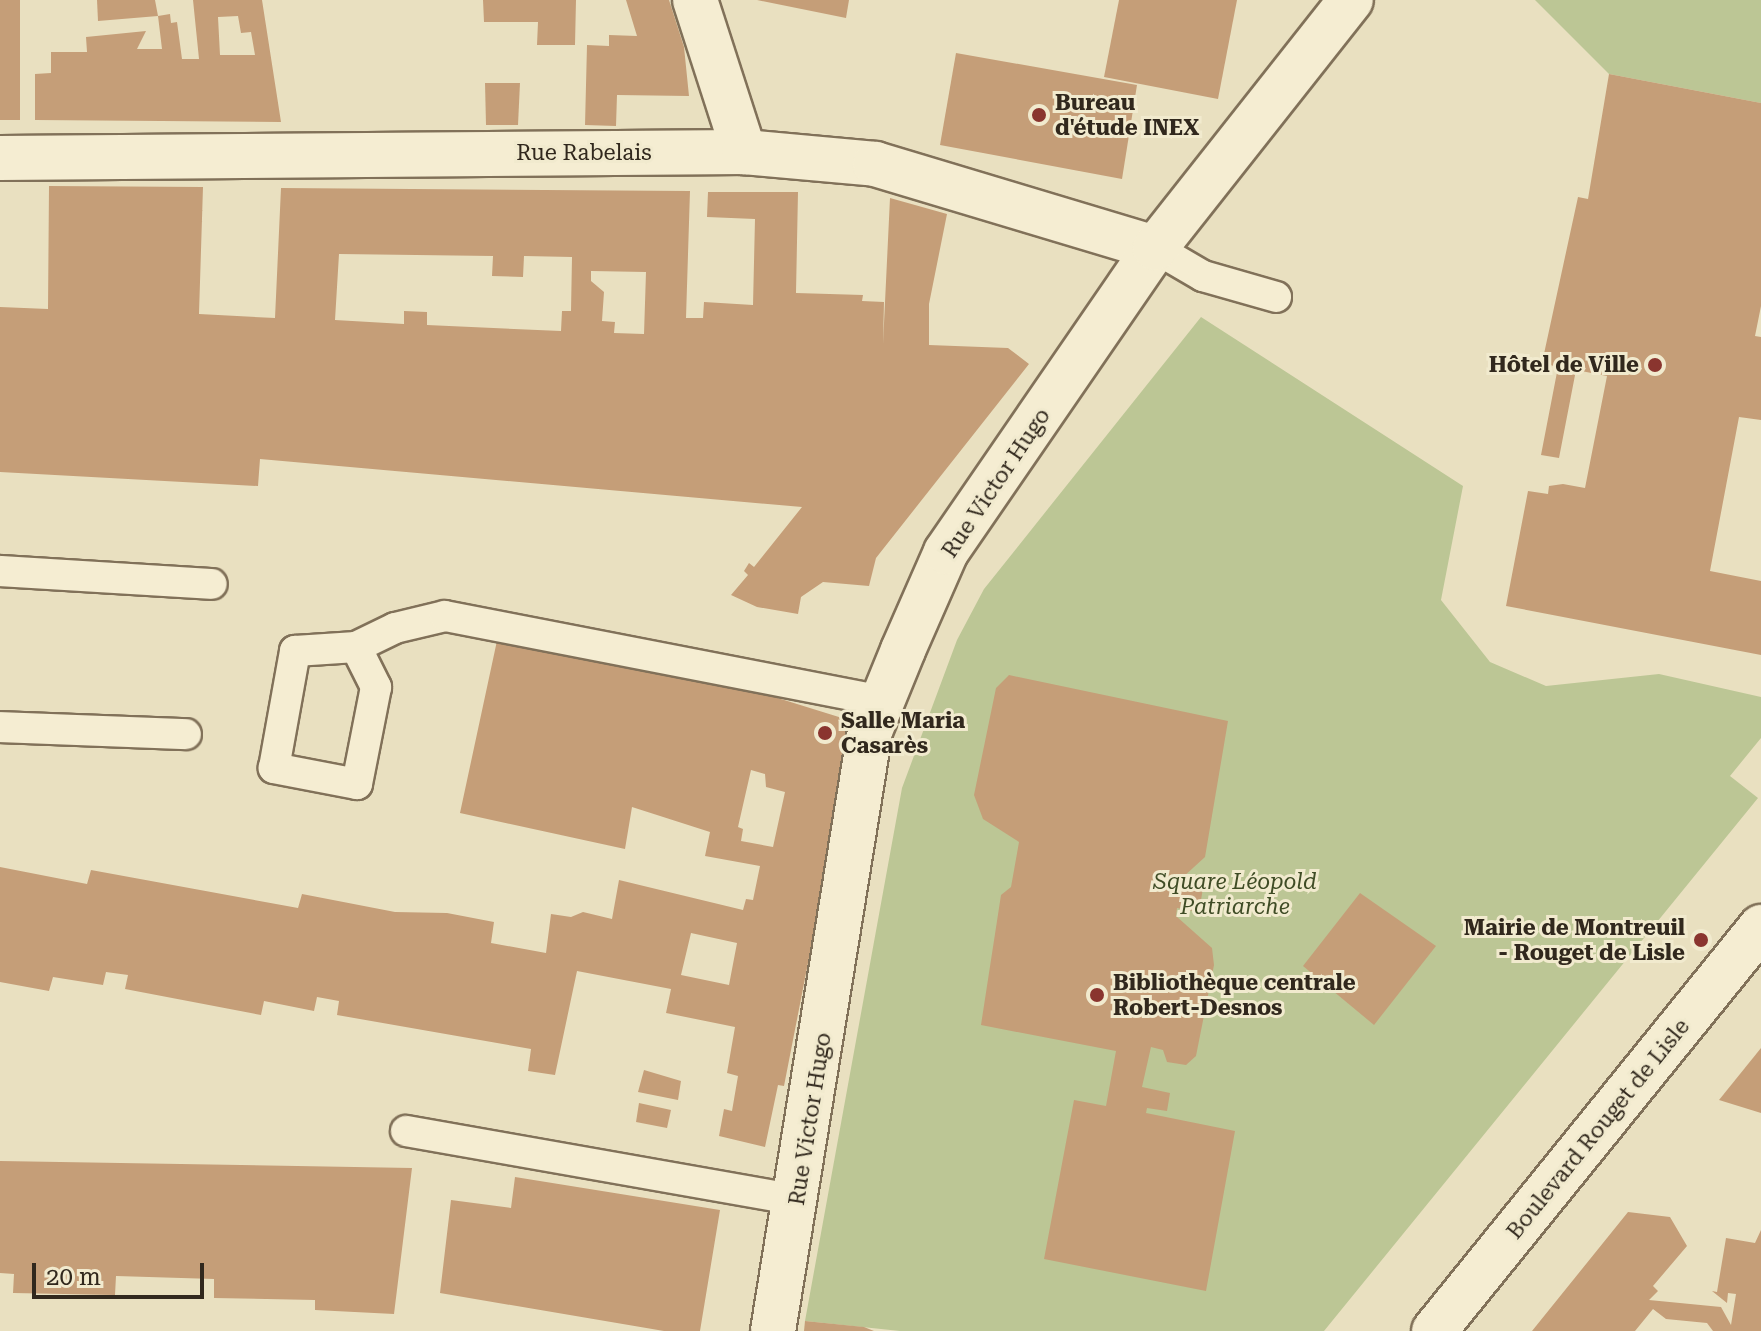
<!DOCTYPE html>
<meta charset="utf-8">
<style>
body{margin:0}
#map{position:relative;width:1761px;height:1331px;overflow:hidden;background:#e9e0c0;font-family:"Roboto Serif",serif}
div>[style]{position:absolute}
[style*='--x']{left:calc(var(--x)*1px);top:calc(var(--y)*1px);width:calc(var(--w)*1px);rotate:calc(var(--a)*1deg)}
.green>*{inset:0;background:#bcc695}
.building>*{inset:0;background:#c59e78}
.roads{filter:drop-shadow(2px 0 #817159) drop-shadow(-2px 0 #817159) drop-shadow(0 2px #817159) drop-shadow(0 -2px #817159)}
.service>*{height:30px;margin:-15px;padding:0 15px;transform-origin:15px;border-radius:15px;background:#f5edd2}
.minor>*{height:44px;margin:-22px;padding:0 22px;transform-origin:22px;border-radius:22px;background:#f5edd2}
.dots>*{width:22px;height:22px;translate:-50% -50%;box-sizing:border-box;border:4px solid #f1eace;border-radius:50%}
span{translate:-50% -50%;white-space:nowrap;text-align:center;line-height:1.15;-webkit-text-stroke:6px #f1eace;paint-order:stroke}
.poi-label{font-size:22px;color:#31281d;font-weight:700}
.left{translate:0 -50%;text-align:left}
.right{translate:-100% -50%;text-align:right}
.street-label{font-size:22px;color:#31281d}
.park-label{font-size:22px;color:#3f4c25;font-style:italic}
.scale{position:absolute;left:32px;top:1263px;width:172px;height:36px;box-sizing:border-box;border:4px solid #31281d;border-top:0;padding-left:10px;font-size:24px;line-height:28px;white-space:nowrap;color:#31281d;-webkit-text-stroke:6px #f1eace;paint-order:stroke}
</style>
<div id="map">
<div class="green">
<div style="clip-path:polygon(1535px 0,1761px 0,1761px 103px,1609px 74px)"></div>
<div style="clip-path:polygon(1201px 317px,1463px 486px,1441px 600px,1490px 662px,1546px 686px,1659px 674px,1761px 697px,1761px 738px,1730px 776px,1758px 798px,1324px 1331px,900px 1331px,805px 1321px,902px 788px,957px 640px,984px 589px)"></div>
</div>
<div class="building">
<div style="clip-path:polygon(0 0,20px 0,20px 120px,0 120px)"></div>
<div style="clip-path:polygon(97px 0,155px 0,158px 16px,98px 21px)"></div>
<div style="clip-path:polygon(evenodd,193px 0,262px 0,281px 122px,35px 120px,35px 74px,51px 73px,51px 52px,87px 52px,86px 37px,146px 31px,137px 49px,162px 49px,158px 16px,170px 14px,171px 23px,177px 22px,182px 59px,199px 59px,193px 0,238px 16px,241px 33px,251px 32px,255px 55px,220px 55px,218px 17px,238px 16px)"></div>
<div style="clip-path:polygon(483px 0,576px 0,575px 45px,537px 45px,538px 22px,484px 22px)"></div>
<div style="clip-path:polygon(626px 0,669px 0,684px 47px,689px 96px,617px 95px,616px 126px,585px 125px,587px 45px,609px 46px,609px 35px,637px 36px)"></div>
<div style="clip-path:polygon(757px 0,849px 0,846px 18px)"></div>
<div style="clip-path:polygon(1119px 0,1237px 0,1218px 99px,1104px 77px)"></div>
<div style="clip-path:polygon(956px 53px,1137px 85px,1122px 179px,940px 145px)"></div>
<div style="clip-path:polygon(1609px 74px,1761px 103px,1761px 306px,1755px 336px,1761px 337px,1761px 420px,1739px 417px,1710px 571px,1761px 581px,1761px 655px,1506px 606px,1528px 491px,1548px 494px,1549px 486px,1563px 484px,1585px 488px,1607px 376px,1576px 370px,1559px 458px,1541px 455px,1558px 367px,1542px 363px,1578px 197px,1588px 199px)"></div>
<div style="clip-path:polygon(485px 83px,520px 83px,518px 125px,486px 125px)"></div>
<div style="clip-path:polygon(evenodd,49px 186px,203px 187px,199px 314px,275px 318px,281px 188px,690px 191px,686px 318px,703px 318px,704px 302px,753px 305px,755px 219px,707px 217px,708px 192px,798px 192px,796px 293px,863px 295px,862px 301px,884px 302px,883px 344px,890px 198px,947px 214px,929px 304px,929px 345px,1008px 348px,1029px 364px,876px 558px,869px 586px,823px 582px,801px 597px,798px 614px,757px 607px,731px 595px,748px 575px,744px 571px,749px 563px,754px 567px,802px 507px,260px 459px,258px 486px,0 472px,0 307px,48px 309px,49px 186px,339px 254px,493px 256px,492px 276px,523px 277px,524px 256px,572px 257px,571px 311px,562px 311px,561px 331px,427px 325px,427px 312px,404px 311px,404px 324px,335px 320px,339px 254px,49px 186px,591px 271px,646px 272px,644px 334px,614px 333px,615px 322px,602px 321px,604px 292px,591px 281px,591px 271px)"></div>
<div style="clip-path:polygon(evenodd,498px 636px,768px 695px,855px 722px,784px 1086px,778px 1085px,765px 1147px,719px 1136px,724px 1109px,732px 1111px,738px 1076px,727px 1073px,735px 1027px,666px 1013px,671px 989px,577px 971px,555px 1075px,528px 1071px,531px 1049px,337px 1015px,339px 1001px,317px 997px,314px 1011px,264px 1001px,261px 1015px,125px 989px,128px 975px,106px 972px,103px 985px,53px 977px,49px 991px,0 982px,0 867px,87px 884px,91px 870px,298px 908px,302px 894px,395px 912px,447px 913px,494px 922px,491px 943px,546px 953px,551px 914px,571px 917px,583px 912px,612px 919px,619px 880px,743px 910px,746px 899px,753px 900px,760px 866px,705px 856px,710px 832px,632px 807px,625px 849px,460px 813px,498px 636px,751px 770px,765px 774px,766px 787px,785px 792px,773px 847px,741px 841px,743px 829px,738px 827px,751px 770px,498px 636px,691px 933px,737px 943px,729px 985px,681px 975px,691px 933px)"></div>
<div style="clip-path:polygon(1009px 675px,1228px 721px,1205px 857px,1182px 878px,1204px 882px,1199px 912px,1177px 908px,1176px 916px,1212px 948px,1214px 965px,1196px 1056px,1186px 1065px,1167px 1062px,1163px 1050px,1151px 1047px,1142px 1087px,1170px 1093px,1167px 1111px,1147px 1108px,1146px 1113px,1235px 1131px,1206px 1291px,1044px 1259px,1074px 1100px,1106px 1106px,1116px 1051px,981px 1025px,1001px 895px,1011px 887px,1019px 842px,983px 819px,974px 795px,996px 688px)"></div>
<div style="clip-path:polygon(1360px 893px,1436px 946px,1374px 1025px,1303px 966px)"></div>
<div style="clip-path:polygon(1761px 1048px,1761px 1113px,1719px 1100px)"></div>
<div style="clip-path:polygon(644px 1070px,681px 1081px,678px 1100px,638px 1092px)"></div>
<div style="clip-path:polygon(639px 1103px,671px 1110px,667px 1128px,636px 1122px)"></div>
<div style="clip-path:polygon(0 1161px,412px 1168px,394px 1314px,315px 1310px,315px 1300px,214px 1298px,214px 1279px,116px 1276px,115px 1295px,13px 1293px,14px 1274px,0 1273px)"></div>
<div style="clip-path:polygon(515px 1177px,720px 1210px,700px 1331px,664px 1331px,440px 1293px,451px 1200px,511px 1208px)"></div>
<div style="clip-path:polygon(1628px 1212px,1670px 1217px,1687px 1246px,1653px 1286px,1658px 1291px,1649px 1300px,1721px 1307px,1731px 1325px,1736px 1294px,1728px 1293px,1727px 1303px,1712px 1291px,1717px 1292px,1726px 1238px,1755px 1243px,1761px 1230px,1761px 1331px,1713px 1331px,1707px 1323px,1666px 1319px,1653px 1309px,1635px 1331px,1532px 1331px)"></div>
<div style="clip-path:polygon(805px 1321px,864px 1327px,874px 1331px,804px 1331px)"></div>
</div>
<div class="roads">
<div class="service">
<div style="--x:1155;--y:248;--w:56;--a:30.3"></div>
<div style="--x:1203;--y:276;--w:76;--a:16"></div>
<div style="--x:0;--y:571;--w:212;--a:3.5"></div>
<div style="--x:356;--y:647;--w:45;--a:63.4"></div>
<div style="--x:376;--y:687;--w:99;--a:101.1"></div>
<div style="--x:357;--y:784;--w:85;--a:-169.1"></div>
<div style="--x:274;--y:768;--w:119;--a:-79.8"></div>
<div style="--x:295;--y:651;--w:61;--a:-3.8"></div>
<div style="--x:356;--y:647;--w:43;--a:-26"></div>
<div style="--x:395;--y:628;--w:51;--a:-13.5"></div>
<div style="--x:445;--y:616;--w:445;--a:11"></div>
<div style="--x:0;--y:727;--w:186;--a:2.2"></div>
<div style="--x:406;--y:1131;--w:397;--a:10"></div>
</div>
<div class="minor">
<div style="--x:695;--y:0;--w:160;--a:72.1"></div>
<div style="--x:0;--y:158;--w:744;--a:-0.46"></div>
<div style="--x:744;--y:152;--w:132;--a:5.2"></div>
<div style="--x:875;--y:164;--w:292;--a:16.7"></div>
<div style="--x:773;--y:1331;--w:608;--a:-80.82"></div>
<div style="--x:870;--y:731;--w:87;--a:-67.8"></div>
<div style="--x:903;--y:650;--w:107;--a:-66.3"></div>
<div style="--x:946;--y:552;--w:369;--a:-55.5"></div>
<div style="--x:1155;--y:248;--w:316;--a:-51.7"></div>
<div style="--x:1434;--y:1331;--w:520;--a:-51.01"></div>
</div>
</div>
<div class="dots">
<div style="left:1039px;top:115px;background:#8a352f"></div>
<div style="left:1655px;top:365px;background:#8a352f"></div>
<div style="left:825px;top:733px;background:#8a352f"></div>
<div style="left:1701px;top:940px;background:#8a352f"></div>
<div style="left:1097px;top:995px;background:#8a352f"></div>
</div>
<div class="poi-label">
<span class="left" style="left:1055px;top:115px">Bureau<br>d'étude INEX</span>
<span class="right" style="left:1639px;top:365px">Hôtel de Ville</span>
<span class="left" style="left:841px;top:733px">Salle Maria<br>Casarès</span>
<span class="right" style="left:1685px;top:940px">Mairie de Montreuil<br>- Rouget de Lisle</span>
<span class="left" style="left:1113px;top:995px">Bibliothèque centrale<br>Robert-Desnos</span>
</div>
<div class="street-label">
<span style="left:584px;top:153px">Rue Rabelais</span>
<span style="left:996px;top:483px;rotate:-56deg">Rue Victor Hugo</span>
<span style="left:810px;top:1119px;rotate:-81deg">Rue Victor Hugo</span>
<span style="left:1598px;top:1129px;rotate:-51deg">Boulevard Rouget de Lisle</span>
</div>
<div class="park-label">
<span style="left:1235px;top:894px">Square Léopold<br>Patriarche</span>
</div>
<div class="scale">20 m</div>
</div>
